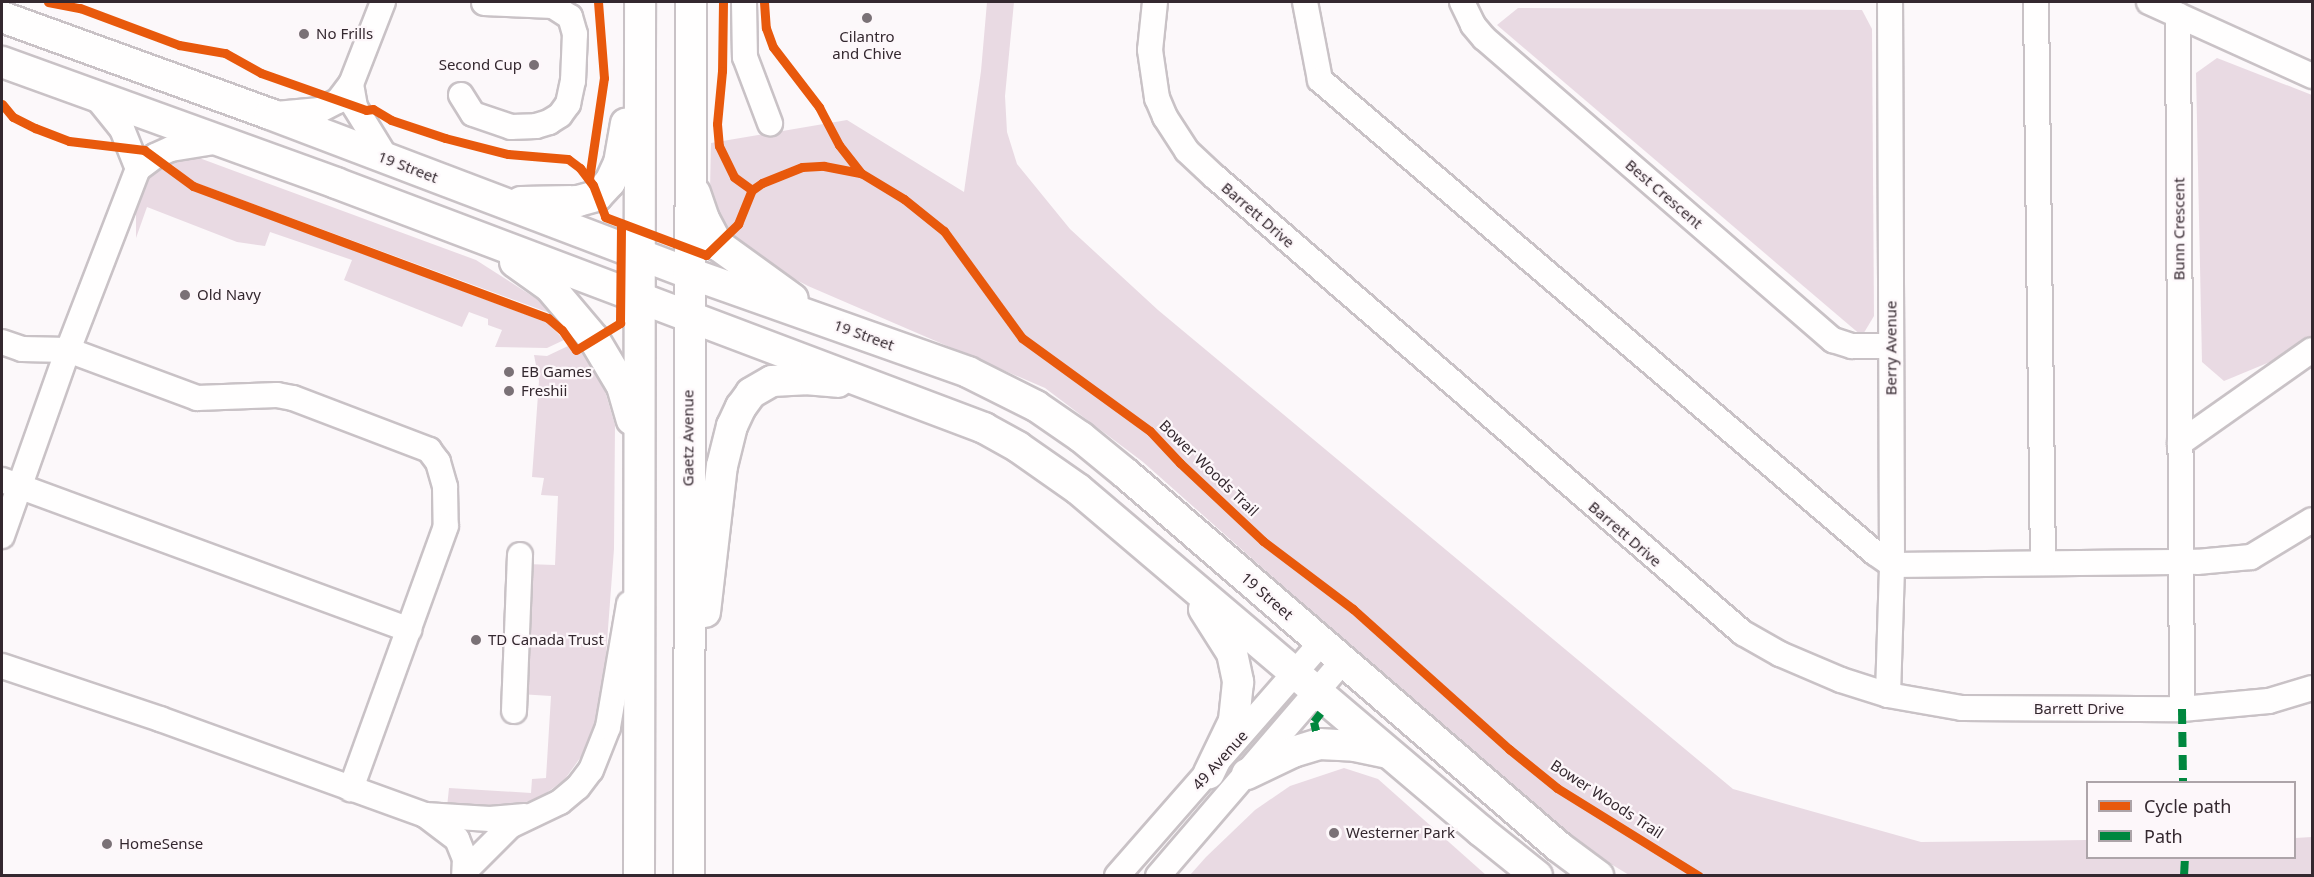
<!DOCTYPE html>
<style>
body{margin:0}
#map{position:relative;width:2314px;height:877px;overflow:hidden;background:#fcf8fa;font-family:"Noto Sans",sans-serif}
div>[style]{position:absolute}
[style*='--x']{left:calc(var(--x)*1px);top:calc(var(--y)*1px);width:calc(var(--w)*1px);rotate:calc(var(--a)*1deg)}
.green>*{inset:0;background:#e9dae3}
.roads{filter:drop-shadow(2px 0 #c9c2c6) drop-shadow(-2px 0 #c9c2c6) drop-shadow(0 2px #c9c2c6) drop-shadow(0 -2px #c9c2c6)}
.minor>*{height:24px;margin:-12px;padding:0 12px;transform-origin:12px;border-radius:12px;background:#fffefe}
.major>*{height:30px;margin:-15px;padding:0 15px;transform-origin:15px;border-radius:15px;background:#fffefe}
.quiet>*{height:8px;margin-top:-4px;transform-origin:0;background:repeating-linear-gradient(90deg,#00873e 0 15px,transparent 0 23px)}
.cycleway>*{height:9px;margin:-4.5px;padding:0 4.5px;transform-origin:4.5px;border-radius:4.5px;background:#e8590c}
.dots>*{width:16px;height:16px;translate:-50% -50%;box-sizing:border-box;border:3px solid #fdf7fa;border-radius:50%}
span{translate:-50% -50%;white-space:nowrap;text-align:center;line-height:1.15;-webkit-text-stroke:4.5px #fdf7fa;paint-order:stroke}
.poi-label{font-size:15px;color:#34282f}
.left{translate:0 -50%;text-align:left}
.right{translate:-100% -50%;text-align:right}
.street-label{font-size:15px;color:#34282f}
.frame{position:absolute;inset:0;border:3px solid #34282f;pointer-events:none}
.legend{position:absolute;left:2086px;top:781px;width:210px;height:78px;box-sizing:border-box;background:#fdf7fa;border:2px solid #ada4a9;margin:0;padding:8px 10px;list-style:none;font-size:18px;color:#34282f}
.legend li{display:flex;align-items:center;gap:12px;height:30px}
.legend b{width:30px;border:2px solid #ada4a9}
</style>
<div id="map">
<div class="green">
<div style="clip-path:polygon(987px 2px,1014px 2px,1005px 96px,1007px 132px,1017px 164px,1070px 229px,1158px 310px,1733px 789px,1921px 842px,2087px 840px,2088px 858px,2294px 858px,2295px 838px,2312px 837px,2312px 875px,1629px 875px,1583px 847px,1549px 822px,1143px 462px,1045px 388px,808px 286px,733px 247px,710px 190px,711px 143px,847px 120px,964px 192px,981px 71px)"></div>
<div style="clip-path:polygon(1518px 8px,1862px 10px,1872px 29px,1874px 316px,1862px 336px,1497px 25px)"></div>
<div style="clip-path:polygon(2217px 58px,2312px 95px,2312px 336px,2294px 352px,2224px 381px,2202px 362px,2196px 73px)"></div>
<div style="clip-path:polygon(182px 156px,202px 159px,476px 260px,557px 312px,580px 339px,576px 342px,555px 315px,191px 181px,167px 160px)"></div>
<div style="clip-path:polygon(159px 166px,190px 189px,548px 323px,564px 340px,547px 348px,495px 347px,502px 330px,488px 325px,488px 319px,469px 312px,462px 327px,344px 280px,352px 260px,270px 232px,265px 246px,237px 242px,147px 207px,136px 238px,136px 210px,149px 177px)"></div>
<div style="clip-path:polygon(568px 346px,574px 353px,586px 351px,600px 374px,615px 425px,614px 549px,603px 695px,588px 747px,565px 779px,540px 798px,494px 811px,447px 807px,449px 788px,531px 793px,532px 779px,546px 778px,551px 696px,519px 694px,526px 564px,555px 565px,558px 496px,541px 495px,544px 478px,532px 477px,539px 381px,534px 355px,547px 356px)"></div>
<div style="clip-path:polygon(1344px 768px,1378px 779px,1486px 875px,1190px 875px,1206px 857px,1255px 810px,1290px 786px)"></div>
</div>
<div class="roads">
<div class="minor">
<div style="--x:744;--y:2;--w:55;--a:89"></div>
<div style="--x:745;--y:57;--w:71;--a:69.3"></div>
<div style="--x:1155;--y:2;--w:48;--a:95.9"></div>
<div style="--x:1150;--y:50;--w:49;--a:81.7"></div>
<div style="--x:1157;--y:98;--w:21;--a:67"></div>
<div style="--x:1165;--y:117;--w:40;--a:57.1"></div>
<div style="--x:1187;--y:151;--w:38;--a:43"></div>
<div style="--x:1215;--y:177;--w:698;--a:40.82"></div>
<div style="--x:1743;--y:633;--w:43;--a:29.6"></div>
<div style="--x:1780;--y:654;--w:66;--a:23.1"></div>
<div style="--x:1841;--y:680;--w:49;--a:17.7"></div>
<div style="--x:1888;--y:695;--w:75;--a:10"></div>
<div style="--x:1962;--y:708;--w:220;--a:0.3"></div>
<div style="--x:2182;--y:709;--w:87;--a:-5.3"></div>
<div style="--x:2269;--y:701;--w:45;--a:-16.8"></div>
<div style="--x:1305;--y:2;--w:79;--a:79.1"></div>
<div style="--x:1320;--y:80;--w:729;--a:40.44"></div>
<div style="--x:1875;--y:553;--w:21;--a:35"></div>
<div style="--x:1892;--y:565;--w:305;--a:-0.6"></div>
<div style="--x:2197;--y:562;--w:54;--a:-5.3"></div>
<div style="--x:2251;--y:557;--w:71;--a:-31.2"></div>
<div style="--x:1462;--y:2;--w:25;--a:64"></div>
<div style="--x:1473;--y:25;--w:17;--a:50"></div>
<div style="--x:1484;--y:38;--w:462;--a:40.9"></div>
<div style="--x:1833;--y:340;--w:20;--a:18"></div>
<div style="--x:1852;--y:346;--w:39;--a:0"></div>
<div style="--x:2036;--y:2;--w:561;--a:89.29"></div>
<div style="--x:2149;--y:2;--w:179;--a:24.4"></div>
<div style="--x:2178;--y:15;--w:694;--a:89.67"></div>
<div style="--x:351;--y:84;--w:23;--a:80"></div>
<div style="--x:355;--y:107;--w:61;--a:58.4"></div>
<div style="--x:461;--y:95;--w:22;--a:58"></div>
<div style="--x:473;--y:114;--w:40;--a:18.9"></div>
<div style="--x:511;--y:127;--w:25;--a:-2"></div>
<div style="--x:536;--y:126;--w:14;--a:-17"></div>
<div style="--x:549;--y:122;--w:13;--a:-32"></div>
<div style="--x:560;--y:115;--w:14;--a:-54"></div>
<div style="--x:568;--y:104;--w:24;--a:-78"></div>
<div style="--x:573;--y:81;--w:47;--a:-87.6"></div>
<div style="--x:575;--y:34;--w:18;--a:-106"></div>
<div style="--x:570;--y:17;--w:20;--a:-147"></div>
<div style="--x:553;--y:6;--w:69;--a:-177.5"></div>
<div style="--x:96;--y:97;--w:41;--a:50.9"></div>
<div style="--x:122;--y:129;--w:43;--a:68.2"></div>
<div style="--x:276;--y:114;--w:44;--a:-5.2"></div>
<div style="--x:320;--y:110;--w:20;--a:-27"></div>
<div style="--x:338;--y:101;--w:21;--a:-53"></div>
<div style="--x:351;--y:84;--w:88;--a:-68.7"></div>
<div style="--x:2;--y:342;--w:21;--a:19"></div>
<div style="--x:22;--y:349;--w:46;--a:1.2"></div>
<div style="--x:68;--y:350;--w:138;--a:20.4"></div>
<div style="--x:197;--y:398;--w:80;--a:-2.1"></div>
<div style="--x:277;--y:395;--w:16;--a:11"></div>
<div style="--x:293;--y:398;--w:146;--a:20.9"></div>
<div style="--x:429;--y:450;--w:15;--a:53"></div>
<div style="--x:438;--y:462;--w:26;--a:74"></div>
<div style="--x:445;--y:487;--w:39;--a:89"></div>
<div style="--x:446;--y:526;--w:280;--a:109.9"></div>
<div style="--x:2180;--y:443;--w:161;--a:-35.2"></div>
<div style="--x:2;--y:480;--w:434;--a:20.2"></div>
<div style="--x:2;--y:536;--w:197;--a:-70.5"></div>
<div style="--x:68;--y:350;--w:194;--a:-68.9"></div>
<div style="--x:138;--y:169;--w:21;--a:-37"></div>
<div style="--x:155;--y:156;--w:17;--a:-24"></div>
<div style="--x:171;--y:149;--w:50;--a:-9.3"></div>
<div style="--x:2;--y:666;--w:167;--a:18.5"></div>
<div style="--x:160;--y:719;--w:282;--a:19.9"></div>
<div style="--x:425;--y:815;--w:40;--a:37"></div>
<div style="--x:457;--y:839;--w:22;--a:68"></div>
<div style="--x:465;--y:859;--w:17;--a:93"></div>
<div style="--x:1888;--y:695;--w:130;--a:-88.2"></div>
<div style="--x:1892;--y:565;--w:563;--a:-90.2"></div>
<div style="--x:514;--y:711;--w:156;--a:-87.8"></div>
<div style="--x:425;--y:815;--w:65;--a:3.5"></div>
<div style="--x:490;--y:819;--w:35;--a:-5"></div>
<div style="--x:465;--y:871;--w:64;--a:-45"></div>
<div style="--x:510;--y:826;--w:55;--a:-25.6"></div>
<div style="--x:560;--y:802;--w:23;--a:-40"></div>
<div style="--x:578;--y:787;--w:21;--a:-53"></div>
<div style="--x:591;--y:770;--w:46;--a:-68.4"></div>
<div style="--x:608;--y:727;--w:125;--a:-80.3"></div>
<div style="--x:1117;--y:876;--w:310;--a:-48.8"></div>
<div style="--x:1158;--y:876;--w:284;--a:-49.3"></div>
</div>
<div class="major">
<div style="--x:2;--y:17;--w:285;--a:19.9"></div>
<div style="--x:270;--y:114;--w:448;--a:20.8"></div>
<div style="--x:689;--y:273;--w:296;--a:19.5"></div>
<div style="--x:968;--y:372;--w:76;--a:26.6"></div>
<div style="--x:1036;--y:406;--w:55;--a:34.6"></div>
<div style="--x:1081;--y:437;--w:57;--a:39.3"></div>
<div style="--x:1125;--y:473;--w:573;--a:40.75"></div>
<div style="--x:1559;--y:847;--w:49;--a:36.6"></div>
<div style="--x:2;--y:62;--w:355;--a:19.9"></div>
<div style="--x:336;--y:183;--w:693;--a:20.71"></div>
<div style="--x:984;--y:428;--w:39;--a:29"></div>
<div style="--x:1018;--y:447;--w:73;--a:35"></div>
<div style="--x:1078;--y:489;--w:529;--a:40.32"></div>
<div style="--x:1481;--y:831;--w:72;--a:38.8"></div>
<div style="--x:695;--y:193;--w:28;--a:71"></div>
<div style="--x:704;--y:219;--w:30;--a:62"></div>
<div style="--x:718;--y:245;--w:92;--a:35.8"></div>
<div style="--x:521;--y:202;--w:57;--a:-1"></div>
<div style="--x:578;--y:201;--w:20;--a:-15"></div>
<div style="--x:597;--y:196;--w:19;--a:-47"></div>
<div style="--x:610;--y:182;--w:21;--a:-65"></div>
<div style="--x:619;--y:163;--w:40;--a:-80"></div>
<div style="--x:515;--y:262;--w:43;--a:35.5"></div>
<div style="--x:550;--y:287;--w:68;--a:49.8"></div>
<div style="--x:594;--y:339;--w:55;--a:59.2"></div>
<div style="--x:622;--y:386;--w:35;--a:74"></div>
<div style="--x:1204;--y:609;--w:52;--a:57.5"></div>
<div style="--x:1232;--y:653;--w:30;--a:78"></div>
<div style="--x:1238;--y:682;--w:39;--a:96"></div>
<div style="--x:1234;--y:721;--w:58;--a:115.7"></div>
<div style="--x:705;--y:612;--w:147;--a:-83.4"></div>
<div style="--x:722;--y:466;--w:41;--a:-76"></div>
<div style="--x:732;--y:426;--w:21;--a:-65"></div>
<div style="--x:741;--y:407;--w:17;--a:-54"></div>
<div style="--x:751;--y:393;--w:24;--a:-30"></div>
<div style="--x:772;--y:381;--w:33;--a:-3"></div>
<div style="--x:805;--y:379;--w:33;--a:5"></div>
<div style="--x:1247;--y:774;--w:51;--a:-25.6"></div>
<div style="--x:1293;--y:752;--w:27;--a:-17"></div>
<div style="--x:1319;--y:744;--w:36;--a:3"></div>
<div style="--x:1355;--y:746;--w:33;--a:12"></div>
<div style="--x:639;--y:876;--w:874;--a:-89.93"></div>
<div style="--x:689;--y:876;--w:874;--a:-89.87"></div>
</div>
</div>
<div class="quiet">
<div style="--x:2182;--y:709;--w:73;--a:89.2"></div>
<div style="--x:1316;--y:731;--w:9;--a:-103"></div>
<div style="--x:1314;--y:722;--w:11;--a:-52"></div>
<div style="--x:2184;--y:876;--w:18;--a:-87"></div>
</div>
<div class="cycleway">
<div style="--x:48;--y:2;--w:33;--a:11"></div>
<div style="--x:80;--y:8;--w:106;--a:20.5"></div>
<div style="--x:179;--y:45;--w:47;--a:9.9"></div>
<div style="--x:225;--y:53;--w:41;--a:29.1"></div>
<div style="--x:261;--y:73;--w:111;--a:19.4"></div>
<div style="--x:366;--y:110;--w:7;--a:-8"></div>
<div style="--x:373;--y:109;--w:21;--a:31"></div>
<div style="--x:391;--y:120;--w:57;--a:18.4"></div>
<div style="--x:445;--y:138;--w:65;--a:14.3"></div>
<div style="--x:508;--y:154;--w:60;--a:4.8"></div>
<div style="--x:568;--y:159;--w:15;--a:37"></div>
<div style="--x:580;--y:168;--w:21;--a:53"></div>
<div style="--x:593;--y:185;--w:34;--a:69"></div>
<div style="--x:605;--y:217;--w:108;--a:20.6"></div>
<div style="--x:706;--y:255;--w:45;--a:-44.1"></div>
<div style="--x:738;--y:224;--w:37;--a:-68"></div>
<div style="--x:752;--y:190;--w:12;--a:-35"></div>
<div style="--x:762;--y:183;--w:43;--a:-21.8"></div>
<div style="--x:802;--y:167;--w:22;--a:-3"></div>
<div style="--x:824;--y:166;--w:38;--a:11"></div>
<div style="--x:861;--y:173;--w:50;--a:31.2"></div>
<div style="--x:904;--y:199;--w:51;--a:38.7"></div>
<div style="--x:944;--y:231;--w:132;--a:53.9"></div>
<div style="--x:1022;--y:338;--w:158;--a:36"></div>
<div style="--x:1150;--y:431;--w:44;--a:46.8"></div>
<div style="--x:1180;--y:463;--w:114;--a:43.2"></div>
<div style="--x:1263;--y:541;--w:113;--a:37.1"></div>
<div style="--x:1353;--y:609;--w:210;--a:41.9"></div>
<div style="--x:1509;--y:749;--w:62;--a:39.1"></div>
<div style="--x:1557;--y:788;--w:167;--a:31.8"></div>
<div style="--x:723;--y:2;--w:69;--a:90.8"></div>
<div style="--x:722;--y:71;--w:53;--a:95.4"></div>
<div style="--x:717;--y:124;--w:22;--a:85"></div>
<div style="--x:719;--y:146;--w:34;--a:64"></div>
<div style="--x:734;--y:177;--w:22;--a:36"></div>
<div style="--x:764;--y:2;--w:26;--a:86"></div>
<div style="--x:766;--y:28;--w:20;--a:70"></div>
<div style="--x:773;--y:47;--w:76;--a:52.5"></div>
<div style="--x:819;--y:107;--w:43;--a:62.2"></div>
<div style="--x:839;--y:145;--w:36;--a:52"></div>
<div style="--x:2;--y:104;--w:17;--a:50"></div>
<div style="--x:13;--y:117;--w:25;--a:27"></div>
<div style="--x:35;--y:128;--w:36;--a:21"></div>
<div style="--x:69;--y:141;--w:76;--a:6.8"></div>
<div style="--x:144;--y:150;--w:61;--a:36.3"></div>
<div style="--x:193;--y:186;--w:379;--a:20.4"></div>
<div style="--x:548;--y:318;--w:18;--a:41"></div>
<div style="--x:562;--y:330;--w:24;--a:55"></div>
<div style="--x:576;--y:350;--w:52;--a:-31.5"></div>
<div style="--x:620;--y:323;--w:99;--a:-89.4"></div>
<div style="--x:589;--y:179;--w:102;--a:-81.6"></div>
<div style="--x:604;--y:78;--w:76;--a:-94.5"></div>
</div>
<div class="dots">
<div style="left:867px;top:18px;background:#7a7176"></div>
<div style="left:304px;top:34px;background:#7a7176"></div>
<div style="left:534px;top:65px;background:#7a7176"></div>
<div style="left:185px;top:295px;background:#7a7176"></div>
<div style="left:509px;top:372px;background:#7a7176"></div>
<div style="left:509px;top:391px;background:#7a7176"></div>
<div style="left:476px;top:640px;background:#7a7176"></div>
<div style="left:1334px;top:833px;background:#7a7176"></div>
<div style="left:107px;top:844px;background:#7a7176"></div>
</div>
<div class="poi-label">
<span class="left" style="left:316px;top:34px">No Frills</span>
<span style="left:867px;top:45px">Cilantro<br>and Chive</span>
<span class="right" style="left:522px;top:65px">Second Cup</span>
<span class="left" style="left:197px;top:295px">Old Navy</span>
<span class="left" style="left:521px;top:372px">EB Games</span>
<span class="left" style="left:521px;top:391px">Freshii</span>
<span class="left" style="left:488px;top:640px">TD Canada Trust</span>
<span class="left" style="left:1346px;top:833px">Westerner Park</span>
<span class="left" style="left:119px;top:844px">HomeSense</span>
</div>
<div class="street-label">
<span style="left:408px;top:167px;rotate:21deg">19 Street</span>
<span style="left:1664px;top:194px;rotate:41deg">Best Crescent</span>
<span style="left:1258px;top:215px;rotate:41deg">Barrett Drive</span>
<span style="left:2179px;top:229px;rotate:-90deg">Bunn Crescent</span>
<span style="left:864px;top:335px;rotate:20deg">19 Street</span>
<span style="left:1891px;top:348px;rotate:-90deg">Berry Avenue</span>
<span style="left:688px;top:438px;rotate:-90deg">Gaetz Avenue</span>
<span style="left:1209px;top:468px;rotate:44deg">Bower Woods Trail</span>
<span style="left:1625px;top:534px;rotate:41deg">Barrett Drive</span>
<span style="left:1267px;top:596px;rotate:41deg">19 Street</span>
<span style="left:2079px;top:709px">Barrett Drive</span>
<span style="left:1220px;top:760px;rotate:-48deg">49 Avenue</span>
<span style="left:1607px;top:799px;rotate:33deg">Bower Woods Trail</span>
</div>
<div class="frame"></div>
<ul class="legend">
<li><b style="height:8px;background:#e8590c"></b>Cycle path</li>
<li><b style="height:8px;background:#00873e"></b>Path</li>
</ul>
</div>
